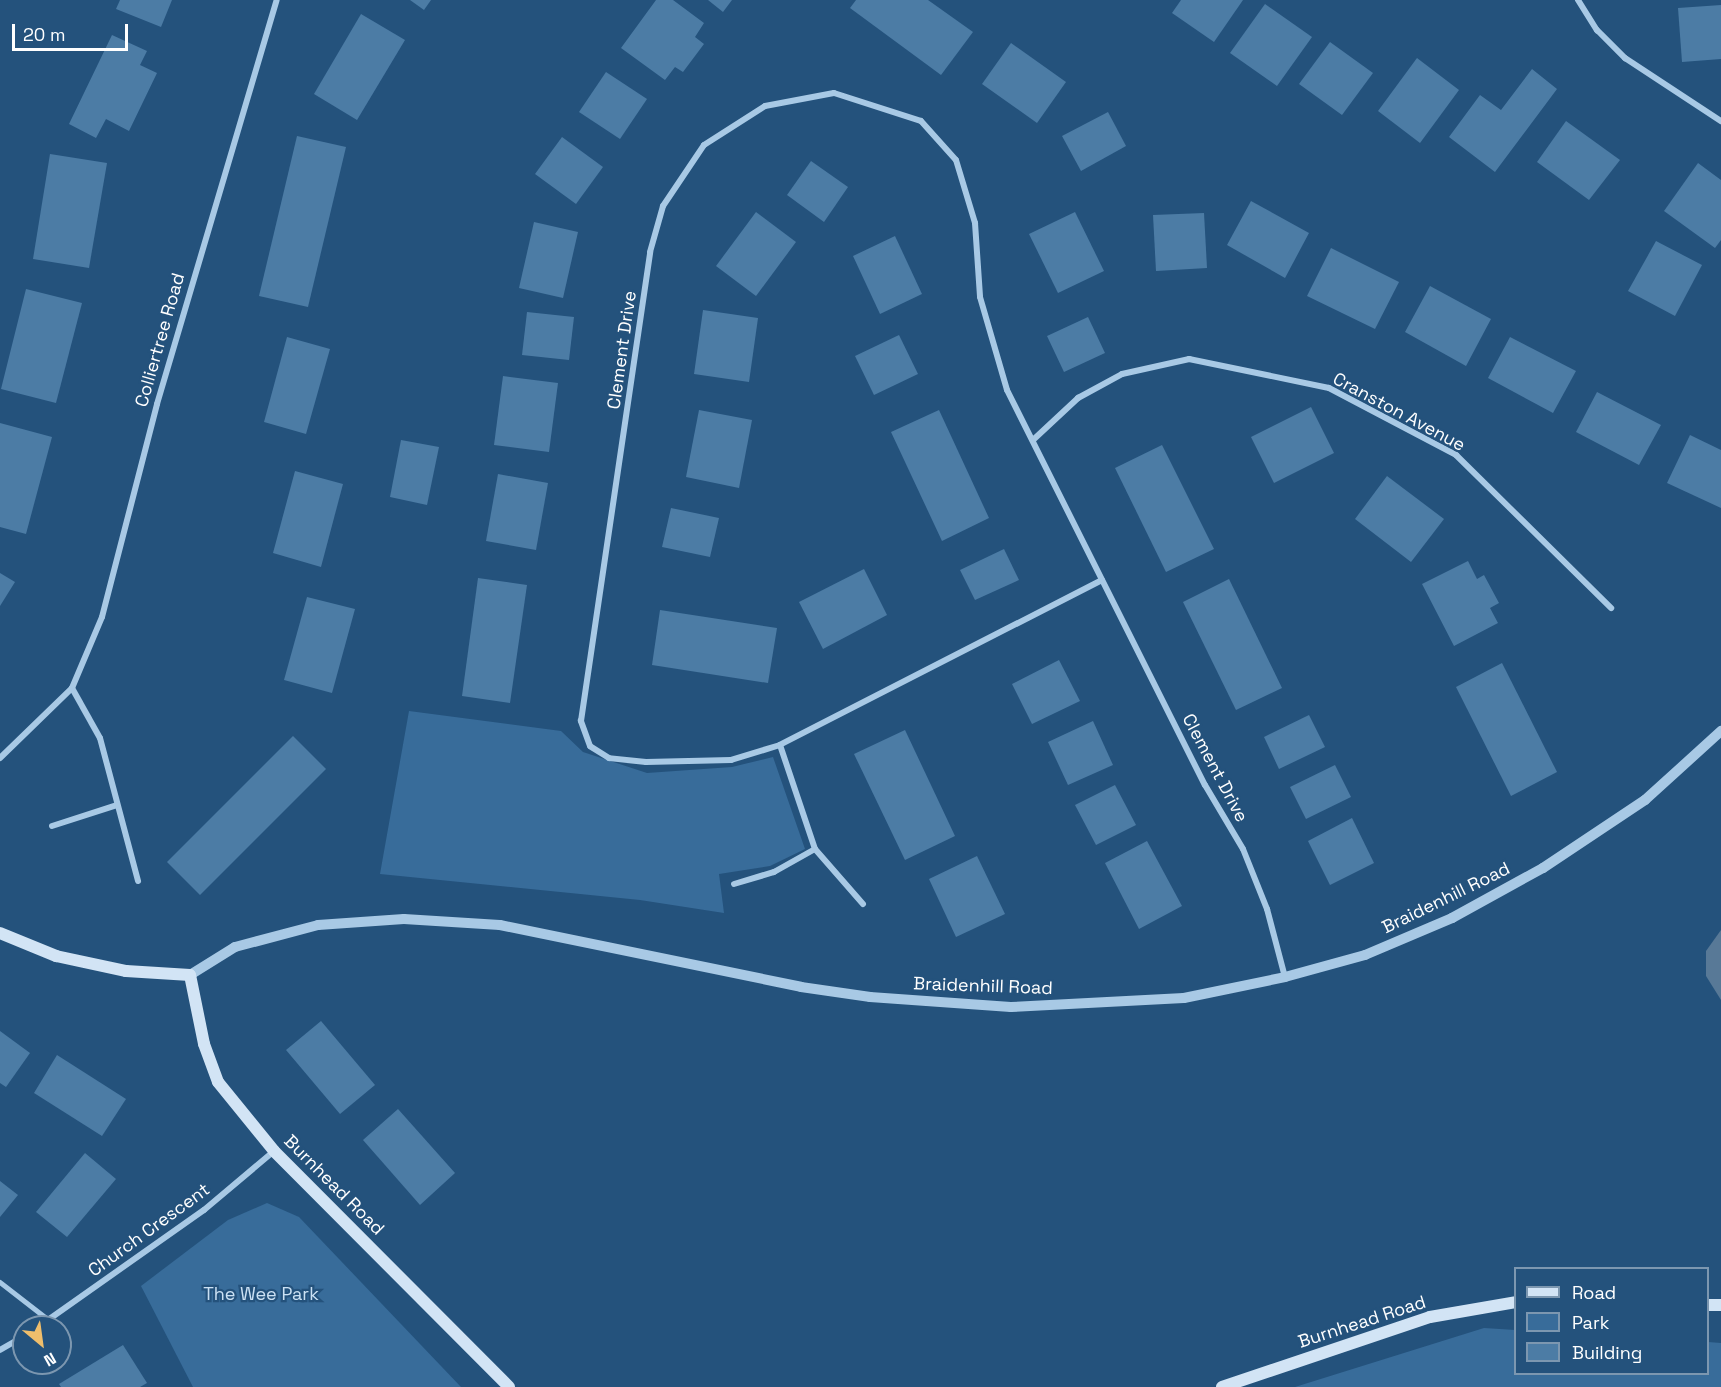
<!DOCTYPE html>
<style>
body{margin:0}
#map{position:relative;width:1721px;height:1387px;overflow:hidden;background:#24527c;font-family:"Space Grotesk",sans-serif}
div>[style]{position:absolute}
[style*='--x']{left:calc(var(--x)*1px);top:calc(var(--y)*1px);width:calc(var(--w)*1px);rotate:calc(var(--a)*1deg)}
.green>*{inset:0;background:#386c9a}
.water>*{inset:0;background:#587997}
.building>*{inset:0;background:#4c7ca5}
.service>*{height:4.5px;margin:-2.25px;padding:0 2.25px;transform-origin:2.25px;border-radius:2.25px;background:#a8c9e5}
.minor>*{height:6px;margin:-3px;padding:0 3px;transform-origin:3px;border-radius:3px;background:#a8c9e5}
.tertiary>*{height:10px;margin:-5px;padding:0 5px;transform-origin:5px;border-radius:5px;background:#a8c9e5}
.secondary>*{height:12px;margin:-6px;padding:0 6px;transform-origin:6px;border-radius:6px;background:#d2e4f5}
span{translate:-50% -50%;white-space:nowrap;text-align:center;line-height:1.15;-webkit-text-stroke:4.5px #24527c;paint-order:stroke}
.street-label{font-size:18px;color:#fff}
.park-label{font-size:18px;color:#cbe1f4}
.legend{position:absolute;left:1514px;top:1267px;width:195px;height:108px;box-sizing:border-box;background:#24527c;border:2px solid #7c97b0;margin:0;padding:8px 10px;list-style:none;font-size:18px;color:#fff}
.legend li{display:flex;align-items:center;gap:12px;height:30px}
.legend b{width:30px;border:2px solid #7c97b0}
.north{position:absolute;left:12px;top:1315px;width:60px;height:60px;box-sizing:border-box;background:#24527c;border:2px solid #7c97b0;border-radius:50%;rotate:151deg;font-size:16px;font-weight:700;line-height:24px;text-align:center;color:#fff}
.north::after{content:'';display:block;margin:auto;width:21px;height:27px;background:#efbe6c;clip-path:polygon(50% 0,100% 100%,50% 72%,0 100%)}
.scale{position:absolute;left:12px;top:24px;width:116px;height:27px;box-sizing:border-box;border:3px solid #fff;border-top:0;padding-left:8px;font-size:18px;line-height:21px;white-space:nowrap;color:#fff;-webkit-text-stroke:4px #24527c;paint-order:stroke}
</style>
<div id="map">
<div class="green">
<div style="clip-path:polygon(409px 711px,561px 731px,583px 752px,647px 773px,732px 767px,773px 757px,805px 849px,770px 866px,719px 874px,724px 913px,640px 900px,380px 874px)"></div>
<div style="clip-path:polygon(267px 1203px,299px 1217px,461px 1387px,193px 1387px,141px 1286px,228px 1220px)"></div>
<div style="clip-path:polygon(1484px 1328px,1515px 1330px,1516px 1374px,1708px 1374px,1708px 1342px,1721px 1343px,1721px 1387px,1295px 1387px)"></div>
</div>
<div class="water">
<div style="clip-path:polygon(1721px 930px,1721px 1000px,1706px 976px,1706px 951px)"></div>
</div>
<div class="building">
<div style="clip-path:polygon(120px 0,172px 0,161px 27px,116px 9px)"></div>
<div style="clip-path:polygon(410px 0,431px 0,424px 10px)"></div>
<div style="clip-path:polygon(656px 0,673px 0,704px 23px,695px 37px,704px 44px,683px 72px,675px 67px,665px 80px,621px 48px)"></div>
<div style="clip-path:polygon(708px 0,732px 0,723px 12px)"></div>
<div style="clip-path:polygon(856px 0,928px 0,973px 32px,941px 75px,850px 8px)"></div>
<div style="clip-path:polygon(1181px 0,1243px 0,1214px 42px,1172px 13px)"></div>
<div style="clip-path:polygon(1265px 4px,1312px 37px,1277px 86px,1230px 53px)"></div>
<div style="clip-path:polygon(1721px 5px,1721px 59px,1682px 62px,1678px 8px)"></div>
<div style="clip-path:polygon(361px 14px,405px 40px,357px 120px,314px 94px)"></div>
<div style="clip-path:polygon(112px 35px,147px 51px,140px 65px,157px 73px,129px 131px,106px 119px,96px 138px,69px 124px)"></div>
<div style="clip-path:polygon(1330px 42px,1373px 73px,1342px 115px,1299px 84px)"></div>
<div style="clip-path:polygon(1011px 43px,1066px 82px,1037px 123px,982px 84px)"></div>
<div style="clip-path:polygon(1417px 58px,1459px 90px,1420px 143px,1378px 111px)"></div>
<div style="clip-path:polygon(1532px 69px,1557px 89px,1495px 172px,1449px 137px,1480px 95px,1501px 110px)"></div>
<div style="clip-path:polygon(606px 72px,647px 99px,620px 139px,579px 112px)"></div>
<div style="clip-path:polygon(1108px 112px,1126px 146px,1081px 171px,1062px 136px)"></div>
<div style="clip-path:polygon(1566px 121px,1620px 160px,1589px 200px,1537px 162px)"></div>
<div style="clip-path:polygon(297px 136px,346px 147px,308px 307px,259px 296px)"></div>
<div style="clip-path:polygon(562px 137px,603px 167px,576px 204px,535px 174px)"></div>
<div style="clip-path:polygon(50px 154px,107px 163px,89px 268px,33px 259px)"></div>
<div style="clip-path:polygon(811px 161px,848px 187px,824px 222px,787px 195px)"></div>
<div style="clip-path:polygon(1698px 163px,1721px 180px,1721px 240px,1715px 248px,1664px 211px)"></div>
<div style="clip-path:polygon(1251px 201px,1309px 233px,1285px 278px,1227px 245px)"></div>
<div style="clip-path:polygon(756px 212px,796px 242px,756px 296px,716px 266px)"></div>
<div style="clip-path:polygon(1075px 212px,1104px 271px,1058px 293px,1029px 234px)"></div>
<div style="clip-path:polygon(1204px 213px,1207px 268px,1156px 271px,1153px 215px)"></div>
<div style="clip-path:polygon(534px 222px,578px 232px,563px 298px,519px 288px)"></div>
<div style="clip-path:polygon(895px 236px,922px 294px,880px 314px,853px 256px)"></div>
<div style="clip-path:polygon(1656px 241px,1702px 265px,1675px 316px,1628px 291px)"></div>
<div style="clip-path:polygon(1331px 248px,1399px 282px,1375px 329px,1307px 296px)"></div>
<div style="clip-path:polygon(1430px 286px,1491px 319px,1466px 366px,1405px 332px)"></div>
<div style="clip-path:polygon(26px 289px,82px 303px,56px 403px,1px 389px)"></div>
<div style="clip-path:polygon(703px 310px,758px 318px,749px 382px,694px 374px)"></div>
<div style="clip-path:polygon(527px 312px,574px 317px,569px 360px,522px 355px)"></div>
<div style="clip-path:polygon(1088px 317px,1105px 353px,1064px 372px,1047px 336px)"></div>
<div style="clip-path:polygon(899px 335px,918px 374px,874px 395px,855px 356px)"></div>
<div style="clip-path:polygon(287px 337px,330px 349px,306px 434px,264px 422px)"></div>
<div style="clip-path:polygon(1510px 337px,1576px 371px,1553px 413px,1488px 378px)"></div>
<div style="clip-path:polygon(503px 376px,558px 383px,549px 452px,494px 445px)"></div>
<div style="clip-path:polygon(1597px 392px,1661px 425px,1639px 465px,1576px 432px)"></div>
<div style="clip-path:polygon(1311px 407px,1334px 453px,1274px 483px,1251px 437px)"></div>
<div style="clip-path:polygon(699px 410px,752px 420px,739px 488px,686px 477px)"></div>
<div style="clip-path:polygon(939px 410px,989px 518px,942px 541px,891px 432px)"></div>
<div style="clip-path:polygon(0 423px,52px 437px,26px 534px,0 527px)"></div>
<div style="clip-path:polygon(1690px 435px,1721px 450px,1721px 508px,1667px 483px)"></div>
<div style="clip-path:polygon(401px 440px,439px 447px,427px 505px,390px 497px)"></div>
<div style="clip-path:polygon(1162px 445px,1214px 549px,1166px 572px,1115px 468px)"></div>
<div style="clip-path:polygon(295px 471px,343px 484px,321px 567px,273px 553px)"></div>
<div style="clip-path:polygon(498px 474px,548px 483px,536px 550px,486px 541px)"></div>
<div style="clip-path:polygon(1387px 476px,1444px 519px,1411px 562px,1355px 519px)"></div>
<div style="clip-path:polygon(671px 508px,719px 518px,710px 557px,662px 547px)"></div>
<div style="clip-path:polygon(1004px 549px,1019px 580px,975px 600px,960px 570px)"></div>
<div style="clip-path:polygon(1468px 561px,1477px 579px,1484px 575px,1499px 603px,1490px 608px,1498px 623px,1454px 646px,1422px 584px)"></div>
<div style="clip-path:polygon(864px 569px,887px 615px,823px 649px,799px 602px)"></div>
<div style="clip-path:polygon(0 573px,15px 582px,0 606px)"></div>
<div style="clip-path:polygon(478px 578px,527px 585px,510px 703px,462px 696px)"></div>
<div style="clip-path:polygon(1229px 579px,1282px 688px,1236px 710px,1183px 602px)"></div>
<div style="clip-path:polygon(307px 597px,355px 609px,332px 693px,284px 680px)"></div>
<div style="clip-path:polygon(660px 610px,777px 628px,768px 683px,652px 665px)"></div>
<div style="clip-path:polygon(1059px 660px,1080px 701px,1032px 724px,1012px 684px)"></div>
<div style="clip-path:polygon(1502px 663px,1557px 772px,1511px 796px,1456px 687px)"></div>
<div style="clip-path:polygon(1309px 715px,1325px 747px,1279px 769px,1264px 737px)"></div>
<div style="clip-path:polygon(1093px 721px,1113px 765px,1068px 785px,1048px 742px)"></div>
<div style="clip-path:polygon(905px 730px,955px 836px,905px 860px,854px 754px)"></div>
<div style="clip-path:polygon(293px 736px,326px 769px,200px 895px,167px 862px)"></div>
<div style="clip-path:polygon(1335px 765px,1351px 797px,1306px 819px,1290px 787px)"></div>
<div style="clip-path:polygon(1115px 785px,1136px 825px,1096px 845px,1075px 805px)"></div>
<div style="clip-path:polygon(1352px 818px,1374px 863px,1330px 885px,1308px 841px)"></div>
<div style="clip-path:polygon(1147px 841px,1182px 906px,1139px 929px,1105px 863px)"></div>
<div style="clip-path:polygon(977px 856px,1005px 914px,956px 937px,929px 879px)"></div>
<div style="clip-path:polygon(321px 1021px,375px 1085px,340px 1114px,286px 1050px)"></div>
<div style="clip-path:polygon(0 1031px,30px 1053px,6px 1087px,0 1083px)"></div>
<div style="clip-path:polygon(57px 1055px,126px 1099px,102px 1136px,34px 1093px)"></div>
<div style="clip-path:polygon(398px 1109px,455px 1173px,420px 1205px,363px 1140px)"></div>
<div style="clip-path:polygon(85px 1153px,116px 1179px,67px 1237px,36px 1212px)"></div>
<div style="clip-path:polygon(0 1181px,18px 1195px,0 1217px)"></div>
<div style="clip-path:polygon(123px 1345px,147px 1383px,140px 1387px,61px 1387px,59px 1384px)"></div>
</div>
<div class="service">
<div style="--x:0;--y:1282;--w:62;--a:37.8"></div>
</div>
<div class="minor">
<div style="--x:1578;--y:0;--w:36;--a:58"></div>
<div style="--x:1597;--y:30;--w:40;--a:45"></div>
<div style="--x:1625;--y:58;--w:115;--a:33.3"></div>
<div style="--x:1033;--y:440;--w:62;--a:-43"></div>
<div style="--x:1078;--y:398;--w:50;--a:-28.6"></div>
<div style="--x:1122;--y:374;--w:69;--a:-12.6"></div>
<div style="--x:1189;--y:359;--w:143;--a:11.7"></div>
<div style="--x:1329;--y:388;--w:144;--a:27.8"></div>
<div style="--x:1456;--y:455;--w:218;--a:44.6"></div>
<div style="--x:1102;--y:580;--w:362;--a:152.9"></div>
<div style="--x:780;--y:745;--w:51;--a:163"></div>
<div style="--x:731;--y:760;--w:85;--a:178.7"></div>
<div style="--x:646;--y:762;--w:37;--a:-174"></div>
<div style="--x:609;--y:758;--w:22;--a:-148"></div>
<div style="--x:590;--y:746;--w:27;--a:-110"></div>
<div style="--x:581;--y:721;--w:474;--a:-81.6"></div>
<div style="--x:650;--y:252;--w:48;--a:-74.2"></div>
<div style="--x:663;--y:206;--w:73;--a:-56.1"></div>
<div style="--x:704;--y:145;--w:72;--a:-32.6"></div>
<div style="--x:765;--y:106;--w:70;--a:-10.7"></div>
<div style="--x:834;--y:93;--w:91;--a:17.8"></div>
<div style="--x:921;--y:121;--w:52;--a:48.1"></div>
<div style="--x:956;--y:160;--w:66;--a:73.2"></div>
<div style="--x:975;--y:223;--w:74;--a:86.1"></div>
<div style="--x:980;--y:297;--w:97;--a:73.8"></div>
<div style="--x:1007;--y:390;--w:442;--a:63.4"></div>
<div style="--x:1205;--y:785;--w:74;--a:59.3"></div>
<div style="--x:1243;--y:849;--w:65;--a:68.2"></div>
<div style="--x:1267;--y:909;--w:70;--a:75.2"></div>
<div style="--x:72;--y:688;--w:57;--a:60.8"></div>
<div style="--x:100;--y:738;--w:148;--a:75.1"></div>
<div style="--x:780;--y:745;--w:110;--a:71.4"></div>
<div style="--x:815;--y:849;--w:73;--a:48.9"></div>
<div style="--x:0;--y:758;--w:100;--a:-44.2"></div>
<div style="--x:72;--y:688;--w:77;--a:-67.1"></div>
<div style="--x:102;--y:617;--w:220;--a:-75.5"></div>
<div style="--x:157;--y:404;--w:421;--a:-73.5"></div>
<div style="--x:52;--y:826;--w:68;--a:-17.9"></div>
<div style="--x:734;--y:884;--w:42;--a:-16.7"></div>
<div style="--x:774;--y:872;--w:47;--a:-29.3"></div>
<div style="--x:38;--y:1327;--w:203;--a:-35.2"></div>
<div style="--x:204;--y:1210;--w:92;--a:-40.1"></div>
<div style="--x:0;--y:1350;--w:28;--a:-30"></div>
</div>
<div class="tertiary">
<div style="--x:190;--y:975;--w:53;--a:-31.9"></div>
<div style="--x:235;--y:947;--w:86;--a:-14.8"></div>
<div style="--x:318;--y:925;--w:86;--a:-4"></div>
<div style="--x:404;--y:919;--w:96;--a:3.6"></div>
<div style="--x:500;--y:925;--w:307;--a:11.6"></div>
<div style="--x:801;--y:987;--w:70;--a:8.2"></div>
<div style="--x:870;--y:997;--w:141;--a:4.1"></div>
<div style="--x:1011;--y:1007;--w:173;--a:-3"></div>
<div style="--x:1184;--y:998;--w:103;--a:-11.7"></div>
<div style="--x:1285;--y:977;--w:83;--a:-15.4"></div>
<div style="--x:1365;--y:955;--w:95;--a:-23"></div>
<div style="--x:1452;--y:918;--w:104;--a:-28.8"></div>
<div style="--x:1543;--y:868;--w:123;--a:-33.7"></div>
<div style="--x:1645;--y:800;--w:103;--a:-42.2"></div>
</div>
<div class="secondary">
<div style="--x:0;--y:933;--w:61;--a:22.3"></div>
<div style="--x:56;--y:956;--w:72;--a:12.1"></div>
<div style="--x:126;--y:971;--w:64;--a:3.6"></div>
<div style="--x:190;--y:975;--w:70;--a:78.5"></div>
<div style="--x:204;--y:1044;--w:40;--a:69.8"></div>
<div style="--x:218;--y:1082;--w:89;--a:50.9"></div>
<div style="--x:274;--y:1151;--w:333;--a:45.1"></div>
<div style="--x:1708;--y:1305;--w:13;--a:0"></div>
<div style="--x:1222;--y:1387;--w:219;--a:-18.6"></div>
<div style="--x:1430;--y:1317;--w:87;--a:-9.9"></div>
</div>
<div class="street-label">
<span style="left:160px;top:340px;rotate:-74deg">Colliertree Road</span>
<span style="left:622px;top:350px;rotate:-82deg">Clement Drive</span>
<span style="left:1399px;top:412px;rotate:28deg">Cranston Avenue</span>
<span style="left:1215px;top:768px;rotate:62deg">Clement Drive</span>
<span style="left:1446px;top:898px;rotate:-26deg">Braidenhill Road</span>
<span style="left:983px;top:986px;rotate:2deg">Braidenhill Road</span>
<span style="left:334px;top:1185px;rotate:45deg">Burnhead Road</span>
<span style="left:149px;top:1230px;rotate:-36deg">Church Crescent</span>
<span style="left:1362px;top:1322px;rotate:-18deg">Burnhead Road</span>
</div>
<div class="park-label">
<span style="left:261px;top:1294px">The Wee Park</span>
</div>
<ul class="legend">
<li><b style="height:8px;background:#d2e4f5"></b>Road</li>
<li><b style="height:16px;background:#386c9a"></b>Park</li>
<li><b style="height:16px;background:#4c7ca5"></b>Building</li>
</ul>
<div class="north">N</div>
<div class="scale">20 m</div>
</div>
